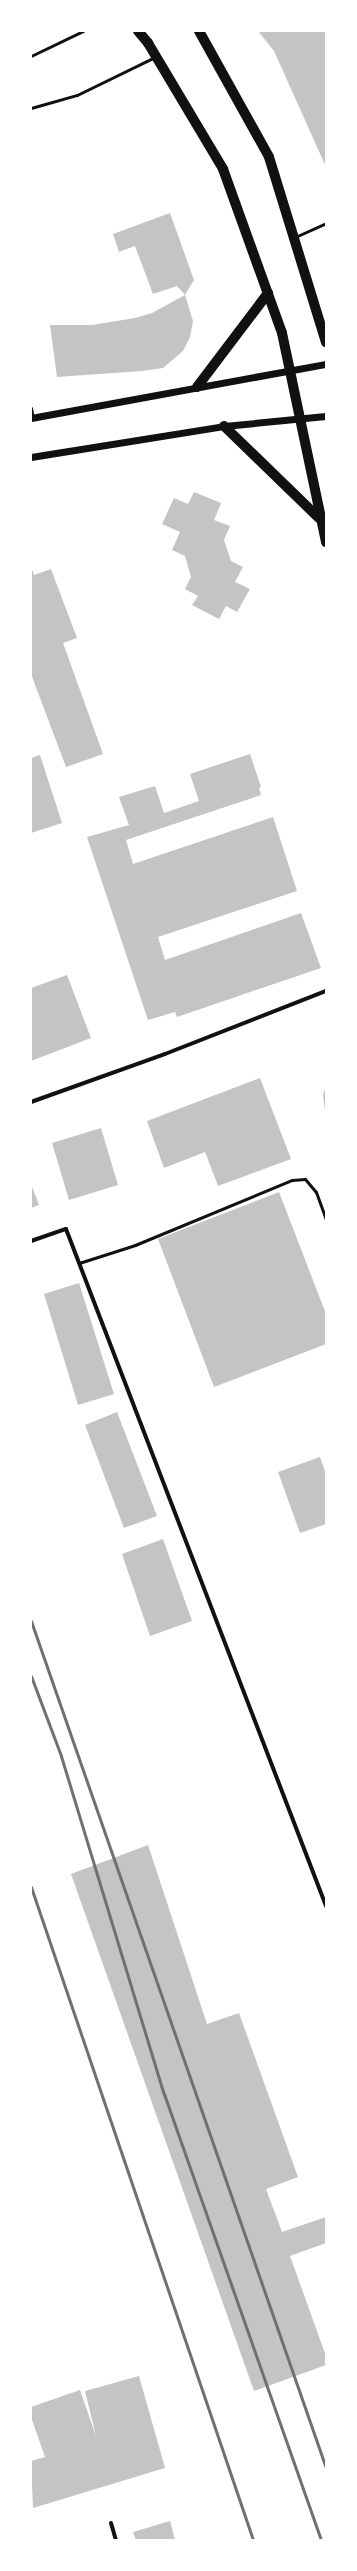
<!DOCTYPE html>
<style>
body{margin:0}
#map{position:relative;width:357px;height:2571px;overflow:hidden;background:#fff;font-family:"Fira Sans Condensed",sans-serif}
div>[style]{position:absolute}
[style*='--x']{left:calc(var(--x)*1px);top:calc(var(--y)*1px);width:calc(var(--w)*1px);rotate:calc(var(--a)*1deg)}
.building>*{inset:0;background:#c4c4c4}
.service>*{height:3px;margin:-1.5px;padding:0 1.5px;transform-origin:1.5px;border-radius:1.5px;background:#111}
.minor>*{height:4px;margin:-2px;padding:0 2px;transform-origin:2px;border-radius:2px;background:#111}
.tertiary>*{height:7px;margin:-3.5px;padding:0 3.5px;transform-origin:3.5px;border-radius:3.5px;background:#111}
.primary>*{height:10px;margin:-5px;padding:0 5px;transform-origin:5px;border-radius:5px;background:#111}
.rail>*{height:3px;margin:-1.5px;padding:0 1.5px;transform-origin:1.5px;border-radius:1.5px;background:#707070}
span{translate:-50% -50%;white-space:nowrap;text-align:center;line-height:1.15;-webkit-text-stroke:4px #fff;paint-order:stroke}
.frame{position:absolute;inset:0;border:32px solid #fff;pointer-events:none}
</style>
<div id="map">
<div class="building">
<div style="clip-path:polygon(258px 31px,326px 31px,326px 167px,274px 51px)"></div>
<div style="clip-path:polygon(170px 213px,194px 280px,185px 295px,193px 321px,190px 337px,183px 351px,163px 368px,142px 371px,57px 377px,50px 325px,92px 325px,135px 318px,152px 313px,185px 295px,177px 286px,153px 294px,135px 246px,119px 252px,113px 234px)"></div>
<div style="clip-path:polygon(194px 492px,221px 503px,214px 520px,230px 526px,224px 540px,231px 561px,243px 567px,235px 582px,250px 589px,237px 612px,226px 606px,219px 619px,192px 605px,198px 596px,185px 589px,191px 577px,185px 556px,172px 550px,180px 532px,162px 524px,174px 498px,188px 504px)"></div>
<div style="clip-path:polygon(31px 567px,34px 575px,51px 569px,77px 638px,63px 643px,103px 754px,66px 767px,31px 674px)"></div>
<div style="clip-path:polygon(250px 754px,261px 787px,259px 788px,261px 795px,126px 840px,133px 864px,273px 817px,297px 891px,158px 937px,165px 960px,301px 913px,321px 968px,177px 1017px,175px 1012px,148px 1020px,87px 837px,129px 825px,119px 797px,155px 786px,164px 813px,199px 801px,190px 774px)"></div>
<div style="clip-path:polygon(40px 755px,62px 823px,31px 833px,31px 758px)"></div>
<div style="clip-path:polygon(67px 975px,91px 1038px,31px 1061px,31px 988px)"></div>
<div style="clip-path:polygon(260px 1078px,291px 1159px,218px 1186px,205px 1152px,164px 1168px,147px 1121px)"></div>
<div style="clip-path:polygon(326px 1086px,326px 1119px,323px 1095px)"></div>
<div style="clip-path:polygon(101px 1128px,118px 1185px,69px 1200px,52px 1143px)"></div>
<div style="clip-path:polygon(31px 1184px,39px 1205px,31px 1208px)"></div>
<div style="clip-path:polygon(279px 1192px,326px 1314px,326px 1344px,214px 1387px,158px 1239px)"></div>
<div style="clip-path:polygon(79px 1283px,114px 1394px,78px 1405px,44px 1294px)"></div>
<div style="clip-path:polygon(117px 1412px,157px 1516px,124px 1528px,85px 1425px)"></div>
<div style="clip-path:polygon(320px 1457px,326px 1474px,326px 1524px,300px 1533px,278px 1472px)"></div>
<div style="clip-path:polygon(163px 1539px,192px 1621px,150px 1636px,122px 1554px)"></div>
<div style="clip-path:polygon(148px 1845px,207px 2024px,239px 2013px,298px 2177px,266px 2189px,282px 2232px,326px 2217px,326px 2243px,290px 2256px,326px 2356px,326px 2365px,254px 2391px,71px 1874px)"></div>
<div style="clip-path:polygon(139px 2376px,165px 2468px,33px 2508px,31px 2461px,45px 2457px,31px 2417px,31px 2407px,80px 2390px,96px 2436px,85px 2391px)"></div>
<div style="clip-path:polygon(170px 2521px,175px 2540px,136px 2540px,133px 2532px)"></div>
</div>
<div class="service">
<div style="--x:31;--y:56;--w:58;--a:-25.7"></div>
<div style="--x:31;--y:108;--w:48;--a:-15.8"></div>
<div style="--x:77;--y:95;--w:87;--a:-26"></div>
<div style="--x:295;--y:237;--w:34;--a:-24"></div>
<div style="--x:31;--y:408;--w:10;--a:79"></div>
<div style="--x:79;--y:1263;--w:59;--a:-17.8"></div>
<div style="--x:135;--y:1245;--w:170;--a:-22.5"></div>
<div style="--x:292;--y:1180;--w:13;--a:-4"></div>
<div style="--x:305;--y:1179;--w:17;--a:50"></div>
<div style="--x:316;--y:1192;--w:30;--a:70"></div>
</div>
<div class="minor">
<div style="--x:31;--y:1102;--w:142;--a:-19.7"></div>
<div style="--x:165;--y:1054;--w:173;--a:-21.4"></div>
<div style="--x:31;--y:1241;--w:37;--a:-19"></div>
<div style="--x:66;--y:1229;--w:725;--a:68.99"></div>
<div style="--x:111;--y:2523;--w:18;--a:74"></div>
</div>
<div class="tertiary">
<div style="--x:31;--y:418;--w:300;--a:-10.4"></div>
<div style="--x:31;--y:457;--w:195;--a:-9.1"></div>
<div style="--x:224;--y:426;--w:102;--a:-5.6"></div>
</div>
<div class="primary">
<div style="--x:138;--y:31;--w:16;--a:50"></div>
<div style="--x:148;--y:43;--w:147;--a:59.2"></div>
<div style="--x:223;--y:169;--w:174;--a:70.2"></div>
<div style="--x:282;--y:333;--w:214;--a:78.1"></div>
<div style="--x:199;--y:31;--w:144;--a:60.9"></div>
<div style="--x:269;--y:157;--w:194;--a:72.9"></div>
<div style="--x:197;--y:387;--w:118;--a:-52.9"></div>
<div style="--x:224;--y:426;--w:132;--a:44.1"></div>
</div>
<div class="rail">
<div style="--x:31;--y:1621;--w:897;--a:70.8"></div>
<div style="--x:31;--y:1676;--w:85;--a:69.4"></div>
<div style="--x:61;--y:1756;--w:353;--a:73.1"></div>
<div style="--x:164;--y:2094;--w:473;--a:70.6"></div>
<div style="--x:31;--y:1887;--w:690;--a:71.22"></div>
</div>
<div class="frame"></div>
</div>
